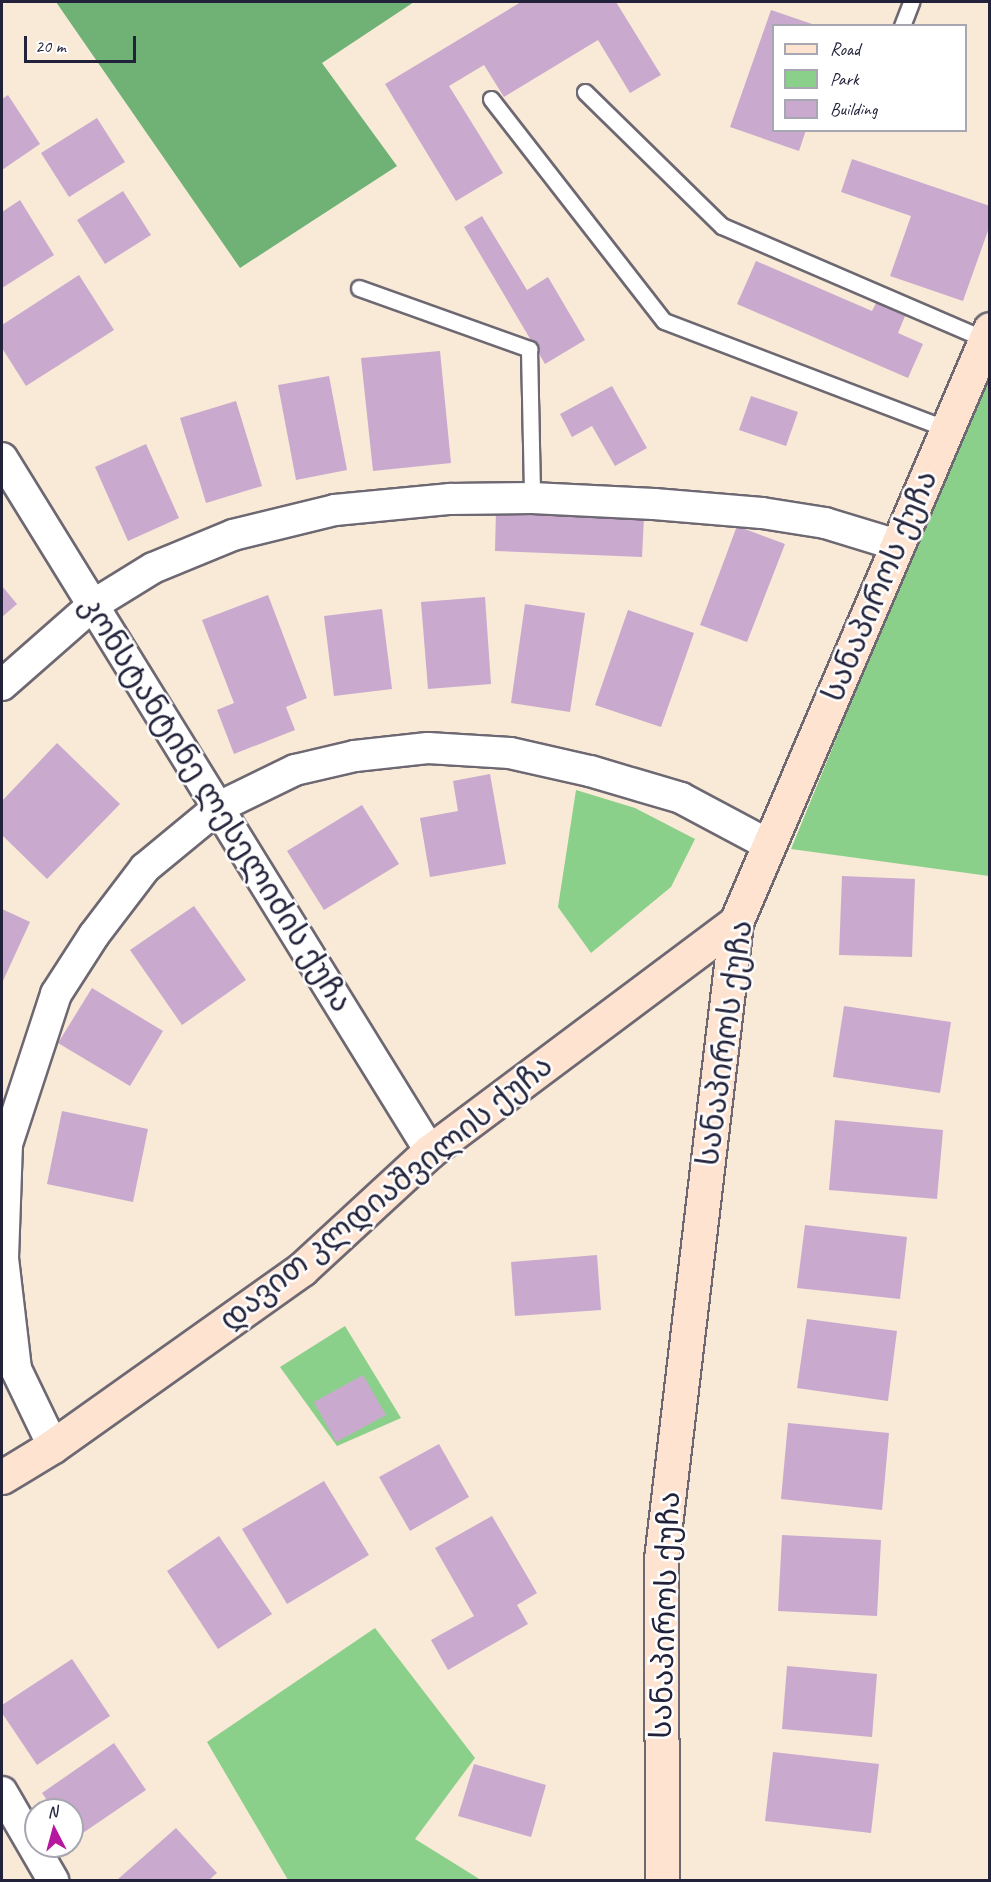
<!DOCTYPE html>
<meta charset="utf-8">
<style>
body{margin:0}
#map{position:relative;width:991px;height:1882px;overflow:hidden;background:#f9e9d7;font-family:Caveat,"Noto Sans Georgian",sans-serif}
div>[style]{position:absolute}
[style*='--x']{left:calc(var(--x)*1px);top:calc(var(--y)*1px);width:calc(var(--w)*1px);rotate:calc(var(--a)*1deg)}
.green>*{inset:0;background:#8bd08a}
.forest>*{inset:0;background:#70b276}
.building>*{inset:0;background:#c9aace}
.roads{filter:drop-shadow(2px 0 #6d6872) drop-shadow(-2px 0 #6d6872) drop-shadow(0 2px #6d6872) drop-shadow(0 -2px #6d6872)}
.lane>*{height:15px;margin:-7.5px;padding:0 7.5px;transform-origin:7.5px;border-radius:7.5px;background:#fff}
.street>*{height:30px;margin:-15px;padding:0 15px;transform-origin:15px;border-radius:15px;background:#fff}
.secondary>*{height:33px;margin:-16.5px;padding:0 16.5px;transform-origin:16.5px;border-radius:16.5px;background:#fee3d1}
span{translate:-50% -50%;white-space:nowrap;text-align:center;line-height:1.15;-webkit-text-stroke:5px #fff;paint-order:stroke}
.street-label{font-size:30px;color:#22223b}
.frame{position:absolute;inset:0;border:3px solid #22223b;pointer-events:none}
.legend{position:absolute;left:772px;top:24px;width:195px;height:108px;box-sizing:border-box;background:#fff;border:2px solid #a7a7b1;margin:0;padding:8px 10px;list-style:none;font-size:18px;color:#22223b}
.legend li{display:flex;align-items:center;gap:12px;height:30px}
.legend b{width:30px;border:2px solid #a7a7b1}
.north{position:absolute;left:24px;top:1798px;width:60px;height:60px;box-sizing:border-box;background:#fff;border:2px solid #a7a7b1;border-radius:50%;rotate:354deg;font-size:16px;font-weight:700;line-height:24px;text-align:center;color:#22223b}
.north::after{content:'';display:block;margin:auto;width:21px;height:27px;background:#b5179e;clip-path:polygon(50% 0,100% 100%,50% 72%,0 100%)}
.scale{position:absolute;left:24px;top:36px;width:112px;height:27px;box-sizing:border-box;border:3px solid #22223b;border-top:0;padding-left:8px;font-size:18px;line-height:21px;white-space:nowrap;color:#22223b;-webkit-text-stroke:4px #fff;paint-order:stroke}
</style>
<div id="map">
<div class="green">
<div style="clip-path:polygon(989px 363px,989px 876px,791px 849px,891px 605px)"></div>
<div style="clip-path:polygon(576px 790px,635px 808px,695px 839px,671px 887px,591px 953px,558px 907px)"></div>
<div style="clip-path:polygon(345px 1326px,401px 1418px,337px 1446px,280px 1367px)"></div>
<div style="clip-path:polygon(375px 1628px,475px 1758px,415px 1839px,481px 1880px,288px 1880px,207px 1742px)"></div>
</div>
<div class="forest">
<div style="clip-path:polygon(56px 2px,414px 2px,322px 63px,397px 166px,240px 268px)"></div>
</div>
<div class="building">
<div style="clip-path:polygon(521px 2px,616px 2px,661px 75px,630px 93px,598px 40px,504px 97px,484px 65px,449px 86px,503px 173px,456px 201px,385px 84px)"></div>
<div style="clip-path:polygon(771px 10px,815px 25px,774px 26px,774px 130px,806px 130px,799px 151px,730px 127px)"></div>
<div style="clip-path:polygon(8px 95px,40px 144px,2px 170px,2px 99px)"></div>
<div style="clip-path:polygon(97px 118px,125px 162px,69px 197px,41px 153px)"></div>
<div style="clip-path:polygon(852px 159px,990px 206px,990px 225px,963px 301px,890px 276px,911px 216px,841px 192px)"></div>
<div style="clip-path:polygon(123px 191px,151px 235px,105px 264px,77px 220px)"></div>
<div style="clip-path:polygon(20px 200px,54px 255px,2px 288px,2px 212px)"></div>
<div style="clip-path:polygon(482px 216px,527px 290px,548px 277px,585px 340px,545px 364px,464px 227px)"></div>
<div style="clip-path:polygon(756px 261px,872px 311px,876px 303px,905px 316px,898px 333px,923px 344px,908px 378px,737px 304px)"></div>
<div style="clip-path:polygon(79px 275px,114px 330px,26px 386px,2px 348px,2px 325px)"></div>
<div style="clip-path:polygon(440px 351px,451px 463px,373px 471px,361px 358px)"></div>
<div style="clip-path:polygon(329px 376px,347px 470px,296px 480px,278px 385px)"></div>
<div style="clip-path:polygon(612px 386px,647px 448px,615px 466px,592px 426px,572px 437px,560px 414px)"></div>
<div style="clip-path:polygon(751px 396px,798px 412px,786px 446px,739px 430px)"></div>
<div style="clip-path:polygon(236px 401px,262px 486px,206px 503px,180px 418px)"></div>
<div style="clip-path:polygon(146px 444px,179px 518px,128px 541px,95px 467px)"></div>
<div style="clip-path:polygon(496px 510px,644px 517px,642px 557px,495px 551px)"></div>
<div style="clip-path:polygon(737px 526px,785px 544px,747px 642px,700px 625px)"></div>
<div style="clip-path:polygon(2px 586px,17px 604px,2px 617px)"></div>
<div style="clip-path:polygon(268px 595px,307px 698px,286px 707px,295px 730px,234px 754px,217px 710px,234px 703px,202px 620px)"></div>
<div style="clip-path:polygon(485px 597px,491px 684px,428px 689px,421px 602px)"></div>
<div style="clip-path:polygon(525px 604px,585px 613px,570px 712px,511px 703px)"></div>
<div style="clip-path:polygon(382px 609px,392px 689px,334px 696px,324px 616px)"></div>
<div style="clip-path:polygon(628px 610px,694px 633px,661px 727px,595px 705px)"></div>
<div style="clip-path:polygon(57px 743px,120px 804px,47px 879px,2px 835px,2px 801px)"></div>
<div style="clip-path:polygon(490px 774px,506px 864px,430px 877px,420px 818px,458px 811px,453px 781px)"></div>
<div style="clip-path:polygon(362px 805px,399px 864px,324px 910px,287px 851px)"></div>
<div style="clip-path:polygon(842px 876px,915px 879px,912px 957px,839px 955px)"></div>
<div style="clip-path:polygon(194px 906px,246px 980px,182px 1025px,130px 950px)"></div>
<div style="clip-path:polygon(2px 909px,30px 922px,2px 983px)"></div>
<div style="clip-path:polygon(92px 988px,163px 1031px,130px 1086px,58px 1043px)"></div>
<div style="clip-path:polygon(844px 1006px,951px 1022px,940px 1093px,833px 1077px)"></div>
<div style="clip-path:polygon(62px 1111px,148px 1129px,133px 1202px,47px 1184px)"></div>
<div style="clip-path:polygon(835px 1120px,943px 1130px,937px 1199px,829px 1190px)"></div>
<div style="clip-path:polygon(805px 1225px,907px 1237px,900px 1299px,797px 1288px)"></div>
<div style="clip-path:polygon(597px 1255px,601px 1310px,515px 1316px,511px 1262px)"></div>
<div style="clip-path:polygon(807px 1319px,897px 1331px,888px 1401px,797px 1388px)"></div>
<div style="clip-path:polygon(363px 1375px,386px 1415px,336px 1442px,314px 1402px)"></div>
<div style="clip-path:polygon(788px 1423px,889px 1433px,882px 1510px,781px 1499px)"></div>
<div style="clip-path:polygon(439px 1444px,469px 1497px,410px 1531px,379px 1477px)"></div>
<div style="clip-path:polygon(324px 1481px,369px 1555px,287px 1604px,242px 1529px)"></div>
<div style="clip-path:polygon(492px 1516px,537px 1593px,517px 1605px,528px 1624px,448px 1670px,431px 1640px,474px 1616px,435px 1548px)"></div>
<div style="clip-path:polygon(782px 1535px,881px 1540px,877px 1616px,778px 1611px)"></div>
<div style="clip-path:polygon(219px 1536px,272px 1614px,218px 1649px,167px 1571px)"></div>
<div style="clip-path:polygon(72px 1659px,110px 1716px,37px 1765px,2px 1713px,2px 1705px)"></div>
<div style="clip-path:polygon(787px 1666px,877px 1674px,872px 1737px,782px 1729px)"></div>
<div style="clip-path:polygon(114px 1743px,146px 1790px,74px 1839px,72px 1810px,54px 1810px,42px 1793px)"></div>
<div style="clip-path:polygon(773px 1752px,879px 1764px,871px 1833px,765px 1821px)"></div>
<div style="clip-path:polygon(474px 1764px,546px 1785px,531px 1837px,458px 1816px)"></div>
<div style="clip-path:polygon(176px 1828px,217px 1873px,209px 1880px,117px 1880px)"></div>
</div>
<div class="roads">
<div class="lane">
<div style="--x:902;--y:26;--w:26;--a:-69"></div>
<div style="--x:585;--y:92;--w:192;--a:44.4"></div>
<div style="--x:722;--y:226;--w:288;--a:23.3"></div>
<div style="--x:491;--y:99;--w:281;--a:52.1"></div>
<div style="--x:664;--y:321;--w:303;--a:20.9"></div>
<div style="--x:359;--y:288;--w:181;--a:19.7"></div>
<div style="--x:529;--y:349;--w:149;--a:88.8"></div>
</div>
<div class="street">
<div style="--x:2;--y:458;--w:815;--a:58.3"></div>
<div style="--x:2;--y:685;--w:121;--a:-41.3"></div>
<div style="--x:93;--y:605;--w:70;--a:-31.7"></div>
<div style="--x:153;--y:568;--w:87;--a:-22.4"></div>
<div style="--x:233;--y:535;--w:105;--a:-13.8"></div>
<div style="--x:335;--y:510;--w:116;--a:-5.5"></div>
<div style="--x:450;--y:499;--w:82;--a:-0.7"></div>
<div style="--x:532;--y:498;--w:122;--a:2.8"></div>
<div style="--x:654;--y:504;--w:108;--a:4.8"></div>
<div style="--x:762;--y:513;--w:64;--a:9"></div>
<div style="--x:825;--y:523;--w:75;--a:17"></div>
<div style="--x:53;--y:1446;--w:85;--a:-115.7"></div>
<div style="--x:16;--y:1369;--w:112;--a:-96.7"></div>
<div style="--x:3;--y:1258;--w:114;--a:-88"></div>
<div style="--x:7;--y:1144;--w:158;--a:-71.9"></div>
<div style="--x:56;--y:994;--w:70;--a:-57.2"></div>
<div style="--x:94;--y:935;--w:84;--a:-52.7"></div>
<div style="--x:145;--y:868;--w:96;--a:-39.5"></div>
<div style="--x:219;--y:807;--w:85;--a:-26"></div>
<div style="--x:295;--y:770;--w:62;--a:-13.1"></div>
<div style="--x:355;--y:756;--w:73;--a:-6.3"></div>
<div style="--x:428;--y:748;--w:82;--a:3.5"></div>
<div style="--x:510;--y:753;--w:82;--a:12.7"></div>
<div style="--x:590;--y:771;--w:95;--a:16.5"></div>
<div style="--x:681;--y:798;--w:100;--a:28.1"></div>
<div style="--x:2;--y:1792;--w:102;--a:59.9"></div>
</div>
<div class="secondary">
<div style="--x:2;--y:1477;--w:60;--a:-31.3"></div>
<div style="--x:53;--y:1446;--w:305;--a:-35.4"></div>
<div style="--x:302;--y:1269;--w:174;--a:-42.7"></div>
<div style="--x:430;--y:1151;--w:382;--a:-36.8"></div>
<div style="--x:662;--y:1880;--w:321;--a:-90.2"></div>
<div style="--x:661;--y:1559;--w:641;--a:-83.28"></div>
<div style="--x:736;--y:922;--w:645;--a:-66.81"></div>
</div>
</div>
<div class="street-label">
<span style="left:880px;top:586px;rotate:-67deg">სანაპიროს ქუჩა</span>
<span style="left:216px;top:804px;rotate:58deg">კონსტანტინე ლესელიძის ქუჩა</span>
<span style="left:725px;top:1043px;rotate:-82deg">სანაპიროს ქუჩა</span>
<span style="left:386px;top:1193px;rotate:-39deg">დავით კლდიაშვილის ქუჩა</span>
<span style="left:665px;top:1615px;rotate:-88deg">სანაპიროს ქუჩა</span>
</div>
<div class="frame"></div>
<ul class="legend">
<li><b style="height:8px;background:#fee3d1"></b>Road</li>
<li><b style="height:16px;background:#8bd08a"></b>Park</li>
<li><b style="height:16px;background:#c9aace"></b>Building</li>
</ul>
<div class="north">N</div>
<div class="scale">20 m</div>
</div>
